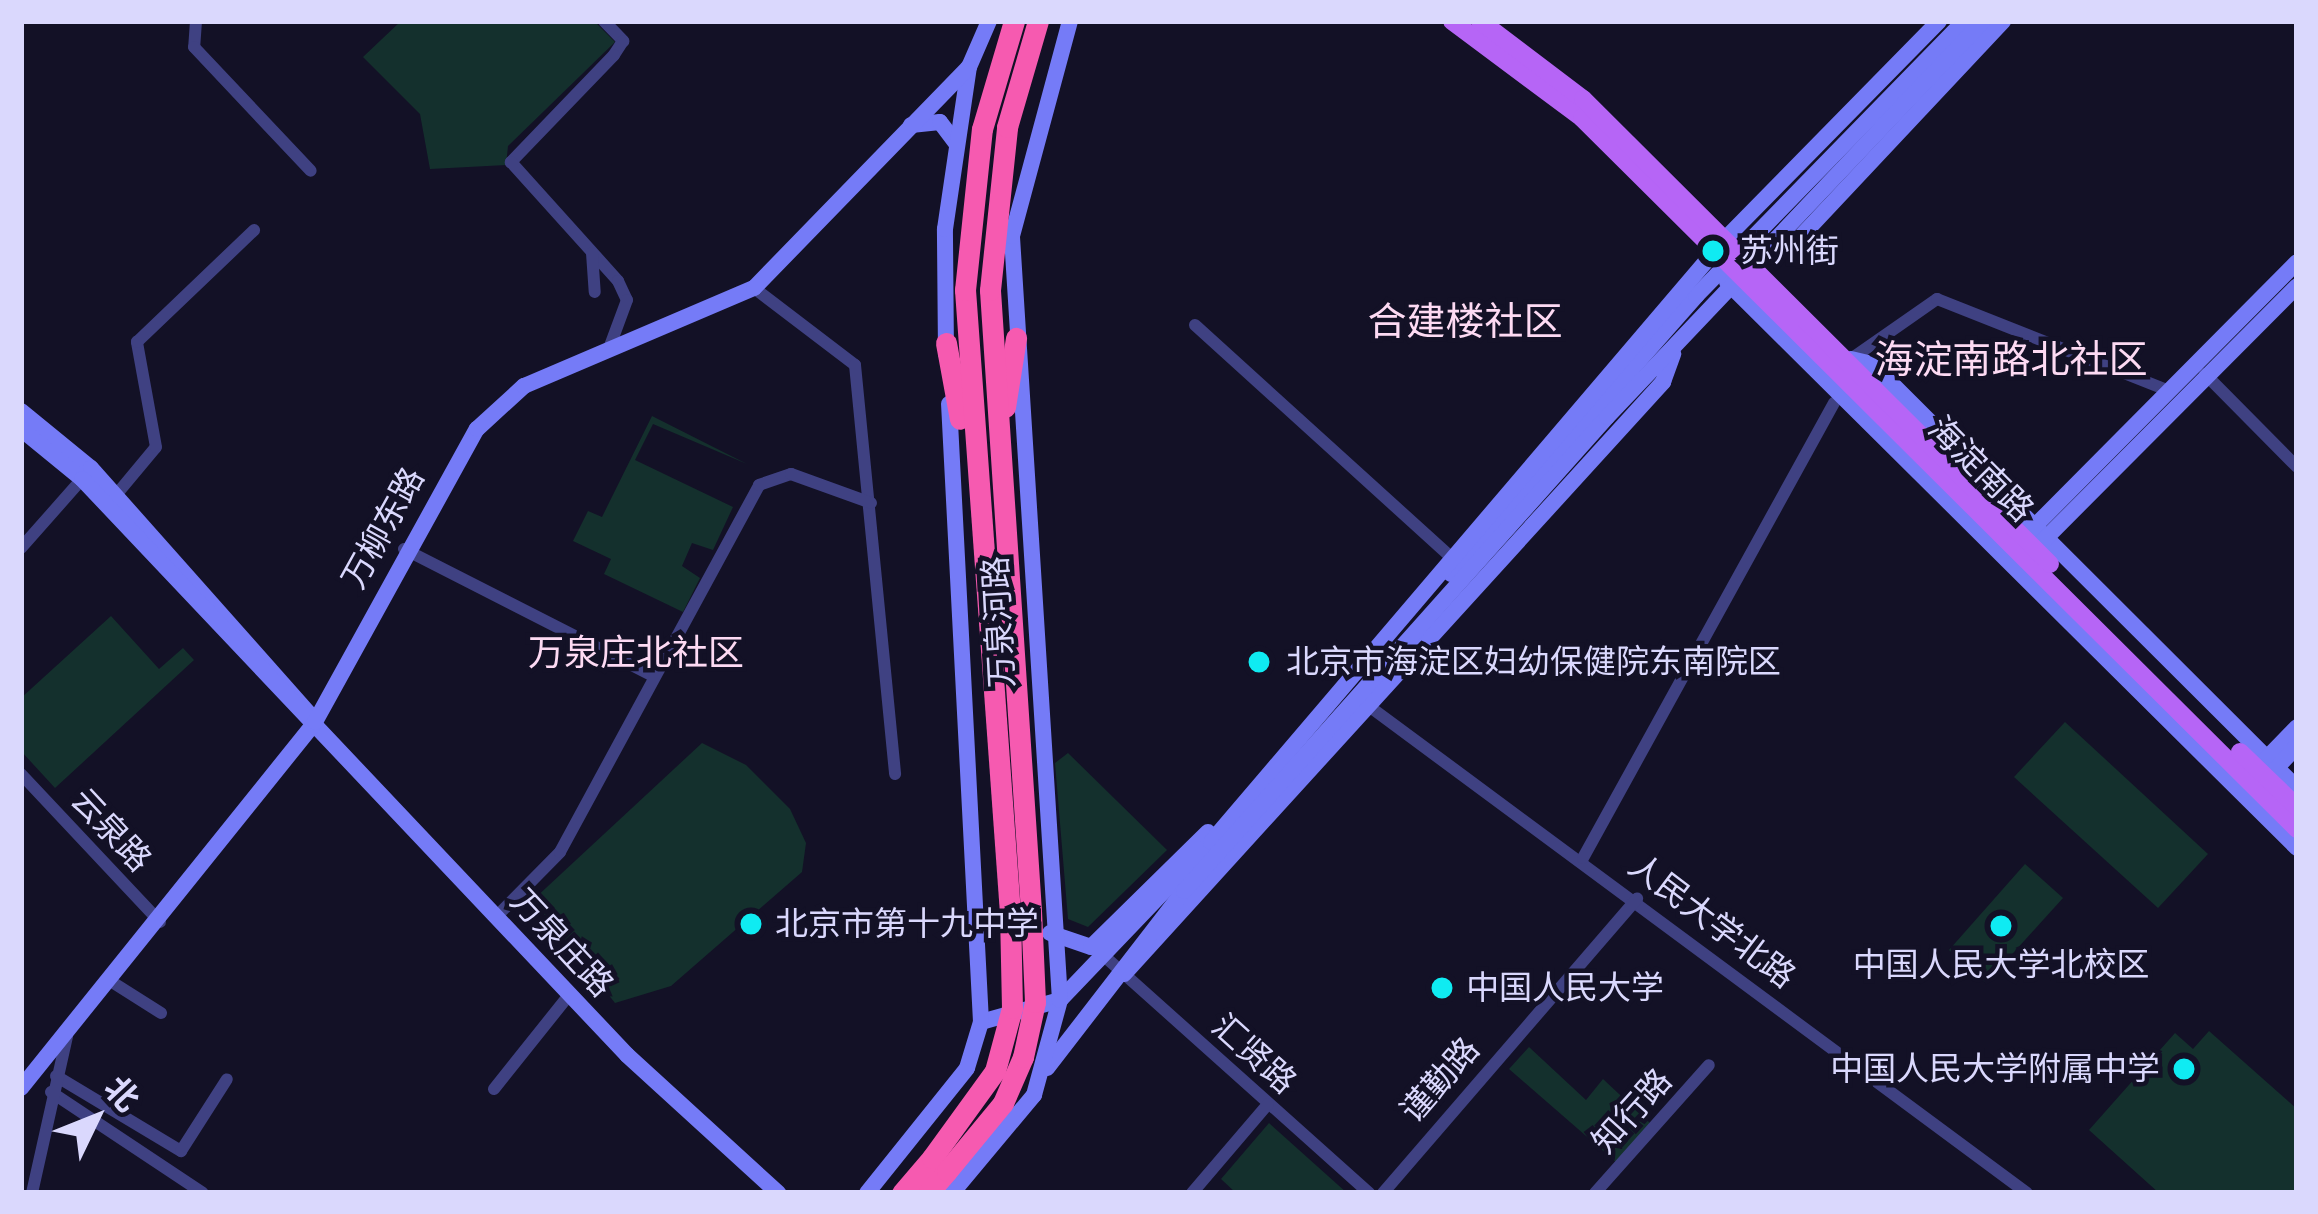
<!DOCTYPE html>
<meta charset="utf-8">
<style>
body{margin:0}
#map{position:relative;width:2318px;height:1214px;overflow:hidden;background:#131126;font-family:Inter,"Noto Sans SC",sans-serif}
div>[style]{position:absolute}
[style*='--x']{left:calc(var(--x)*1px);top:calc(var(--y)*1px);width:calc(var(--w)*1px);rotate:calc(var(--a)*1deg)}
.green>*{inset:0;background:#14302d}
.street>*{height:12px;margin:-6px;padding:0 6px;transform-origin:6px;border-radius:6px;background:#3f4182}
.secondary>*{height:16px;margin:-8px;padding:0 8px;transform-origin:8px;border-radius:8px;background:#757bf7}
.primary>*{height:18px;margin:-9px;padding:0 9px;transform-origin:9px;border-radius:9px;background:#b665f6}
.highway>*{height:21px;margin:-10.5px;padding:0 10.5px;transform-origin:10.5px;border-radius:10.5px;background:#f65ab0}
.highway-bridge>*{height:21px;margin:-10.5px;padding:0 10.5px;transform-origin:10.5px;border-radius:10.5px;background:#f65ab0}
.dots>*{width:33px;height:33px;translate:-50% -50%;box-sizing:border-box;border:6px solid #131126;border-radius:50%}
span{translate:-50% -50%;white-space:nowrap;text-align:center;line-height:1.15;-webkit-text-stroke:9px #131126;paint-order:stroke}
.poi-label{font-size:33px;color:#dad8fd}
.left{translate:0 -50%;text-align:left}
.right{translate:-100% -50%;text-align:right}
.street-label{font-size:33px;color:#dad8fd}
.neighbourhood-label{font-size:36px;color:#fddaf3}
.quarter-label{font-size:39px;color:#fddaf3}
.frame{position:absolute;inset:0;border:24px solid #dad8fd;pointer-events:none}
.north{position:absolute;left:36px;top:1058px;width:120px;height:120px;-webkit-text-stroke:9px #131126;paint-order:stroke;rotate:47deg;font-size:33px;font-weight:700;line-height:48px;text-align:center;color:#dad8fd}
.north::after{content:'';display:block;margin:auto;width:42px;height:54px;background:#dad8fd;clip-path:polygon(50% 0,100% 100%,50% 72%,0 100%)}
</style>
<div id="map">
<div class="green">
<div style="clip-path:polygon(401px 21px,594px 21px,615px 42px,508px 146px,506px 165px,430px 169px,420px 114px,363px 57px)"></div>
<div style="clip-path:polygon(652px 416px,747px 464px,653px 424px,635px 460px,733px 507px,713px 550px,692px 543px,682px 566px,700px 578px,683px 612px,604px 574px,611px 559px,573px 541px,588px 511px,602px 517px)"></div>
<div style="clip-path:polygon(111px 616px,159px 669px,183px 648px,194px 660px,55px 788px,21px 751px,21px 698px)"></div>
<div style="clip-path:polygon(2065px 722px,2208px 854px,2158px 908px,2014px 777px)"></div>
<div style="clip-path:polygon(702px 743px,746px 765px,790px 809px,806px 843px,802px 872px,671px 986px,615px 1003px,533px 900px)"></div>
<div style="clip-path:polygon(1068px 753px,1167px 850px,1088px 927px,1068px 919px,1055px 763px)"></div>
<div style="clip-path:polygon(2025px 864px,2063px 898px,1986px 983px,1949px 950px)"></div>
<div style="clip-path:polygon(2209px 1031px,2297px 1109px,2297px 1193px,2159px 1193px,2089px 1130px,2175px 1033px,2193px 1049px)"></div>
<div style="clip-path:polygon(1529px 1047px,1586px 1100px,1603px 1079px,1650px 1123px,1616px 1162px,1509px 1069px)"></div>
<div style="clip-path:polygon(1269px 1123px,1347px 1193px,1236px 1193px,1221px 1179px)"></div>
</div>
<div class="street">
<div style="--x:196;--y:21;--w:26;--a:94"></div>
<div style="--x:194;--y:47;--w:170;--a:46.7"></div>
<div style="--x:604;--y:21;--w:28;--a:46"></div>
<div style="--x:623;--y:41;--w:17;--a:123"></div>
<div style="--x:614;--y:55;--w:149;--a:133.9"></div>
<div style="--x:511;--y:162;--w:160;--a:48"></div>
<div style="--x:618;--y:281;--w:21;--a:65"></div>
<div style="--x:627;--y:300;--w:49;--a:110.3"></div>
<div style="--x:592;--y:253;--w:39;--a:86"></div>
<div style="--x:754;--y:288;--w:127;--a:37.3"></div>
<div style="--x:855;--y:365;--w:411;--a:84.4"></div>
<div style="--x:1195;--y:325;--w:345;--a:42.2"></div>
<div style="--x:1851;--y:359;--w:105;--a:-34.9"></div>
<div style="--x:1937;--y:299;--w:250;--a:21.6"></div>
<div style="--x:2205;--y:374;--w:131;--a:45.3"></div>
<div style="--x:116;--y:495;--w:62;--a:-50.2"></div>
<div style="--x:156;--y:447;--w:107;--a:-100.3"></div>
<div style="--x:137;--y:342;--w:162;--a:-43.7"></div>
<div style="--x:21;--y:548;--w:92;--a:-48.5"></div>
<div style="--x:404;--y:549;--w:280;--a:27"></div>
<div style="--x:1362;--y:701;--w:827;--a:36.5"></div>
<div style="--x:21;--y:774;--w:203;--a:46.8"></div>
<div style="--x:1583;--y:858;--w:520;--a:-61.12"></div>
<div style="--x:496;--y:917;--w:91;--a:-45.4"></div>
<div style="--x:560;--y:852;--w:417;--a:-61.5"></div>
<div style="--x:759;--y:485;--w:34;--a:-19"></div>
<div style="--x:791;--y:474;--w:85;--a:19.9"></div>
<div style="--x:1103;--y:955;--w:357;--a:41.8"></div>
<div style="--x:112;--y:982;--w:58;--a:32.3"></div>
<div style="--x:56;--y:1076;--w:146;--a:31"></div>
<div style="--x:181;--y:1151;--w:85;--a:-57.4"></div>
<div style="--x:494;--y:1089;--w:120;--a:-51.4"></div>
<div style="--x:51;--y:1092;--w:182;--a:33.6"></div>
<div style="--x:32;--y:1193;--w:161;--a:-77.4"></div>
<div style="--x:1192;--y:1193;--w:117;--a:-49.5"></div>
<div style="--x:1383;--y:1193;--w:389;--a:-49.2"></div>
<div style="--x:1595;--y:1193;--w:171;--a:-48.3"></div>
</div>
<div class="secondary">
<div style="--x:911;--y:125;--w:29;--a:-6"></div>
<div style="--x:940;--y:122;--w:26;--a:53"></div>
<div style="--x:1776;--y:239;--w:17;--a:28"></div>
<div style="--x:1791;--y:247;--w:310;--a:-46.8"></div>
<div style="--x:1727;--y:282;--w:803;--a:44.8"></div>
<div style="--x:946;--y:354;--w:125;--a:-90.5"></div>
<div style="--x:945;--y:229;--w:164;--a:-81.6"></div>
<div style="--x:969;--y:67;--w:50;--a:-66.5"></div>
<div style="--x:1851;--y:359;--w:22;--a:13"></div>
<div style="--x:1872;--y:364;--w:600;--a:44.93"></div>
<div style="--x:21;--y:411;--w:90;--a:39.2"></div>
<div style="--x:91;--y:468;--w:332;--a:48.4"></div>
<div style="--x:21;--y:429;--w:79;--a:39.3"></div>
<div style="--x:82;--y:479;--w:793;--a:46.58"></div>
<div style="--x:627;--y:1055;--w:205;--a:42.4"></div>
<div style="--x:2027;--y:534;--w:383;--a:-45.2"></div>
<div style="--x:2040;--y:544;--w:364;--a:-45.1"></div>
<div style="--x:1451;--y:574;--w:371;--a:-48.6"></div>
<div style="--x:1696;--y:296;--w:384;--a:-45.7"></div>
<div style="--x:2260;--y:765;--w:53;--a:-45.8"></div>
<div style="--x:2270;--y:775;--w:40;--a:-47"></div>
<div style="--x:1050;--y:933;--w:43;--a:18.9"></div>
<div style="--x:1091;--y:947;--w:164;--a:-44.5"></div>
<div style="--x:1124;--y:974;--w:801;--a:-47.68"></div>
<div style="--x:1663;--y:382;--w:30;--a:-70"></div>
<div style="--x:981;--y:1022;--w:82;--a:-15.6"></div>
<div style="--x:1060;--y:1000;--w:219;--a:-46.3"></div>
<div style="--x:1211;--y:842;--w:794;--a:-49.55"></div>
<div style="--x:1726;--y:238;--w:304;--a:-45.5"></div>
<div style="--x:1047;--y:1068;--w:224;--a:-52.3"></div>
<div style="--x:1184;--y:891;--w:635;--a:-48.25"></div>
<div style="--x:1607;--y:417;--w:546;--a:-46.48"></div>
<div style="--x:21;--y:1088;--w:469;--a:-51.2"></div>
<div style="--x:315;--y:722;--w:335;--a:-61.1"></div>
<div style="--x:477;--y:429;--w:64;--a:-42.5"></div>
<div style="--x:524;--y:386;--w:250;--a:-23.1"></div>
<div style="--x:754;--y:288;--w:308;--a:-45.8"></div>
<div style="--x:867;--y:1193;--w:160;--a:-51.3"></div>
<div style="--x:967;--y:1068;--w:48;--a:-73.1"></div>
<div style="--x:981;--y:1022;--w:619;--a:-92.96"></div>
<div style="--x:952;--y:1193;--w:128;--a:-50.1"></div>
<div style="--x:1034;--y:1095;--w:98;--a:-74.7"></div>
<div style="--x:1060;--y:1000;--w:766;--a:-93.6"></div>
<div style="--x:1012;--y:236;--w:223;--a:-74.9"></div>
</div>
<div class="primary">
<div style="--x:1452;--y:21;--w:162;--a:36.7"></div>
<div style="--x:1582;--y:118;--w:1008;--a:44.84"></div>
<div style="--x:1480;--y:21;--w:129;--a:37.1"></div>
<div style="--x:1583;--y:99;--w:659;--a:44.88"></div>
<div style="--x:2240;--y:752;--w:79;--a:44"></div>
</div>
<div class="highway">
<div style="--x:946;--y:343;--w:77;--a:79.6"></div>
<div style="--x:1005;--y:407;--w:70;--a:-80.9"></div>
<div style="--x:1031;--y:911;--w:622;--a:-93.78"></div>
<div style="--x:990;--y:290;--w:164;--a:-84"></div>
<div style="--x:1007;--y:127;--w:110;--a:-73.7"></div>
<div style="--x:1010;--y:913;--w:625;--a:-94.13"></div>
<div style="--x:965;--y:290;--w:162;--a:-84"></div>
<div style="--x:982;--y:129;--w:113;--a:-73.5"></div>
<div style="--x:902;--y:1193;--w:46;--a:-49.4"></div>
<div style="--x:928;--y:1193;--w:29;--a:-49"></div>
</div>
<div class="highway-bridge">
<div style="--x:932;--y:1158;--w:107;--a:-54.1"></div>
<div style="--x:995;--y:1071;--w:65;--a:-74.9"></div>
<div style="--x:1012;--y:1008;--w:95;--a:-91.2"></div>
<div style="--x:947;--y:1171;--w:88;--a:-50.5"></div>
<div style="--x:1003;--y:1103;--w:50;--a:-66.5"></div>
<div style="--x:1023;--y:1057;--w:56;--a:-77.7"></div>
<div style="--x:1035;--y:1002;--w:91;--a:-92.5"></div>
</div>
<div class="dots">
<div style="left:1713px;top:251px;background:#0febf2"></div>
<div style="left:1259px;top:662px;background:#0febf2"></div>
<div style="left:751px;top:924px;background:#0febf2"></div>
<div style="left:2001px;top:926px;background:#0febf2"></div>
<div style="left:1442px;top:988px;background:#0febf2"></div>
<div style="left:2184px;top:1069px;background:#0febf2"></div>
</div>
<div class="poi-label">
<span class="left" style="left:1740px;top:251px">苏州街</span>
<span class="left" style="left:1286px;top:662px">北京市海淀区妇幼保健院东南院区</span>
<span class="left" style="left:775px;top:924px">北京市第十九中学</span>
<span style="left:2001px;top:965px">中国人民大学北校区</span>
<span class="left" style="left:1466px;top:988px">中国人民大学</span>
<span class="right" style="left:2160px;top:1069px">中国人民大学附属中学</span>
</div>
<div class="street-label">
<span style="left:1981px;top:469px;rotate:45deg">海淀南路</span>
<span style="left:383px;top:528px;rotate:-61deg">万柳东路</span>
<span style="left:999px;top:622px;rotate:-93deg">万泉河路</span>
<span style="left:111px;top:830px;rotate:47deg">云泉路</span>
<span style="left:1712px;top:921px;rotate:37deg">人民大学北路</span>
<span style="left:562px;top:943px;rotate:47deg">万泉庄路</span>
<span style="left:1254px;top:1054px;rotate:42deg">汇贤路</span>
<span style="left:1440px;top:1080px;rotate:-49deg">谨勤路</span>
<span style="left:1632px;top:1111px;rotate:-48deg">知行路</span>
</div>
<div class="neighbourhood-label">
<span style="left:636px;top:653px">万泉庄北社区</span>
</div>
<div class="quarter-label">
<span style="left:1465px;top:321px">合建楼社区</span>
<span style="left:2011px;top:359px">海淀南路北社区</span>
</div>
<div class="frame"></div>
<div class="north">北</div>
</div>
